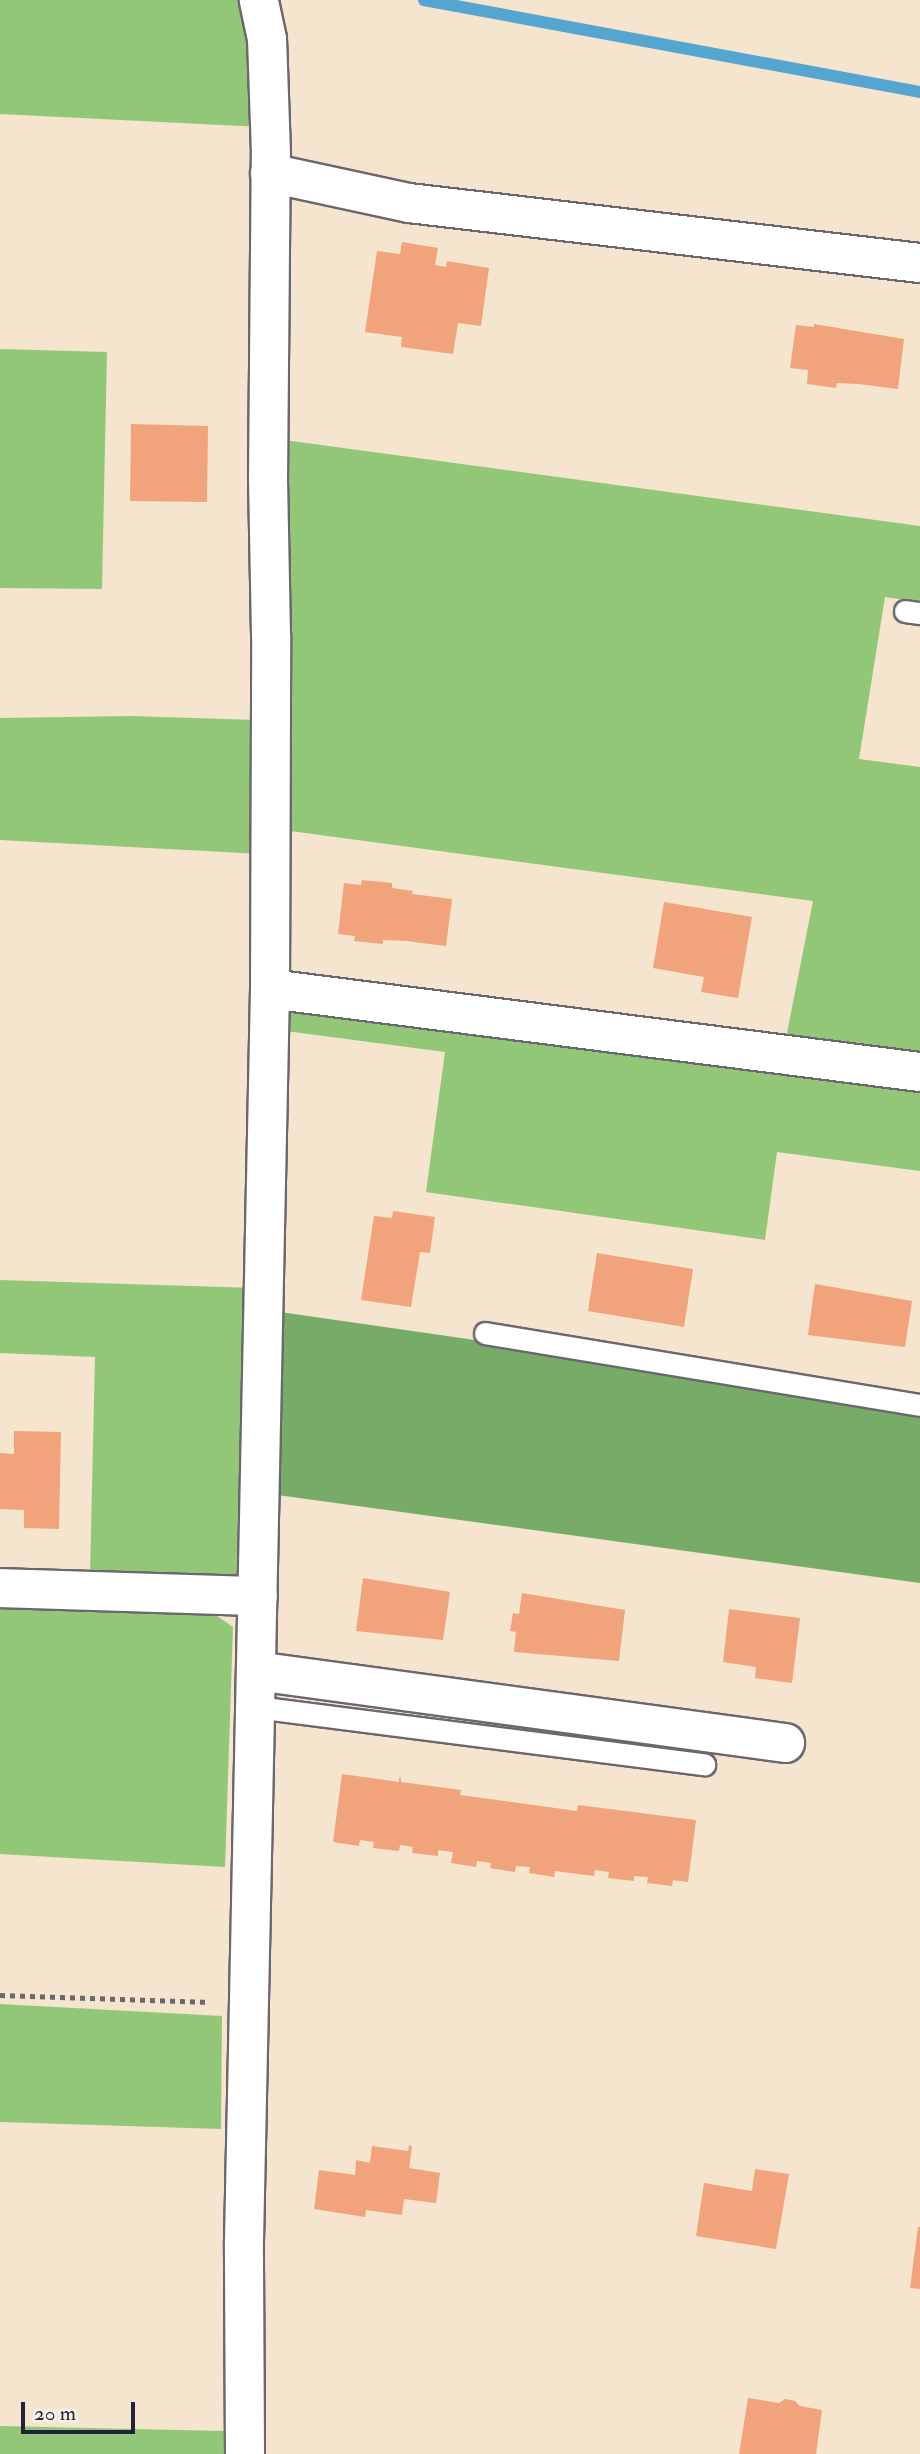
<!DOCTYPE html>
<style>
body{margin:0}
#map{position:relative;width:920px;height:2454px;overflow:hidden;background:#f5e4ce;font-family:"IM FELL Double Pica",serif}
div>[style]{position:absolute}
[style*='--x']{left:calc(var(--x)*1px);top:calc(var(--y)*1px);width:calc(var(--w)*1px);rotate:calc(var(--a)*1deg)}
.green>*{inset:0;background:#93c778}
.forest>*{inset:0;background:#76ac68}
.stream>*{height:12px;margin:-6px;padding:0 6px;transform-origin:6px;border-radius:6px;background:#54a5cf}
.building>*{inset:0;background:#f1a37b}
.path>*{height:4.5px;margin-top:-2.25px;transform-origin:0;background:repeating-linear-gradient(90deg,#6c666e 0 5px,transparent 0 10px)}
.roads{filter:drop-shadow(2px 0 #6c666e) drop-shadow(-2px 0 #6c666e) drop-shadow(0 2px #6c666e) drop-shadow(0 -2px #6c666e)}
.service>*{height:21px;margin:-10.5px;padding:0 10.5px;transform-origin:10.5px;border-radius:10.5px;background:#fff}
.minor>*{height:38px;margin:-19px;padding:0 19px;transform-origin:19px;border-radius:19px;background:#fff}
span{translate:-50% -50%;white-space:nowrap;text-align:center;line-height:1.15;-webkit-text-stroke:5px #f7f3e8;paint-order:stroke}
.scale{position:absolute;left:21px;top:2402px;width:114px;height:32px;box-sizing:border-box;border:4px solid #22223b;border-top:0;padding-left:9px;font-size:21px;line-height:24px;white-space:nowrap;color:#22223b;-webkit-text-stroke:5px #f7f3e8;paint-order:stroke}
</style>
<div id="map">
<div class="green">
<div style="clip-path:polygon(0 0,252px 0,261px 127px,0 114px)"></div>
<div style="clip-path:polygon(0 349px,107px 352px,102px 589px,0 588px)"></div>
<div style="clip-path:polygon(284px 440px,920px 526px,920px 602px,885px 597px,859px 759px,920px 767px,920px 1059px,786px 1038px,813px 901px,283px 830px)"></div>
<div style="clip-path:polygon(131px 716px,258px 720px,263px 854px,0 840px,0 718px)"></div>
<div style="clip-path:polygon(281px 1002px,920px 1090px,920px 1171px,777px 1152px,765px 1240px,426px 1192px,445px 1052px,278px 1030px)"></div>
<div style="clip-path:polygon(0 1280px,255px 1288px,239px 1575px,90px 1575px,95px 1357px,0 1353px)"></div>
<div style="clip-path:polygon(0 1605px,207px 1609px,233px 1627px,225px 1867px,0 1854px)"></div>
<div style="clip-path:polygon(0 2004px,222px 2016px,221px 2129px,0 2122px)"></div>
<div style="clip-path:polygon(0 2426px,224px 2431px,224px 2454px,0 2454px)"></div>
</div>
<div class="forest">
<div style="clip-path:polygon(273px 1311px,468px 1339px,920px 1416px,920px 1583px,270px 1494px)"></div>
</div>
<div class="stream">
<div style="--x:424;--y:0;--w:504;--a:10.51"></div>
</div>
<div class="building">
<div style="clip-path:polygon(402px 242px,438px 248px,435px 265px,446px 267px,447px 261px,489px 268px,481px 326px,458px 323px,453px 354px,401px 347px,402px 337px,365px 332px,377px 251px,400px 254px)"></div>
<div style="clip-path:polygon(814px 324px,904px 339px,898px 389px,858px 384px,837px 383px,836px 388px,807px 384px,808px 370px,790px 368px,796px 325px,814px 327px)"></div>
<div style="clip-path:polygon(131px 424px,208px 426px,207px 502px,130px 501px)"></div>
<div style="clip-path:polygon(362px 880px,392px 883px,392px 888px,413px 891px,412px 894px,452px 899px,446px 946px,406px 941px,383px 940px,383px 944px,354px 941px,355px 936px,338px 934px,344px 883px,361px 885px)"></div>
<div style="clip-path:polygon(664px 902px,752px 917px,738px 998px,701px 992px,704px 977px,653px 968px)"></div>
<div style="clip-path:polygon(393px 1211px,435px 1217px,430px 1253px,420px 1252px,411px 1307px,361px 1300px,374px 1216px,392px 1218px)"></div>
<div style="clip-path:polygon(597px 1253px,693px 1269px,684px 1327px,588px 1311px)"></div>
<div style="clip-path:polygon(815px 1284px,912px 1301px,905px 1347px,808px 1335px)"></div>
<div style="clip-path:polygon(14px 1431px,61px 1432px,59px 1529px,24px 1528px,24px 1510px,0 1509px,0 1453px,14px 1454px)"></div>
<div style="clip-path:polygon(363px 1578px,450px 1592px,443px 1640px,356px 1631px)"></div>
<div style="clip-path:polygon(522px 1593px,625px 1610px,619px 1661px,514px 1652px,516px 1632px,510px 1631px,513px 1613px,519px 1614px)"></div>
<div style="clip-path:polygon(729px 1609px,800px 1618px,792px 1683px,755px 1678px,756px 1667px,723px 1662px)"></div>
<div style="clip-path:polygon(400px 1773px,401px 1782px,461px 1790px,460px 1795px,577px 1811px,578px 1805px,696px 1820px,688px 1882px,673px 1880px,672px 1886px,647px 1883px,648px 1877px,634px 1876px,634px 1881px,608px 1878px,609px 1872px,595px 1870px,594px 1876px,555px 1871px,554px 1877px,529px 1873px,530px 1867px,516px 1866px,515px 1872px,490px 1868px,491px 1863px,477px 1861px,476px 1867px,451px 1863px,453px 1852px,438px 1850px,438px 1856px,412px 1853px,413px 1847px,400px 1845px,399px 1851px,373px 1848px,374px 1842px,360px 1840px,359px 1846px,333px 1842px,342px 1774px,399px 1782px)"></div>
<div style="clip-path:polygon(409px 2145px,412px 2146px,409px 2168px,440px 2173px,436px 2203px,404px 2199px,402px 2215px,366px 2210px,365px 2217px,314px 2209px,319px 2170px,355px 2175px,356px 2160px,370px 2163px,372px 2146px,408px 2151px)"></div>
<div style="clip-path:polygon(755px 2169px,789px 2174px,776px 2249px,696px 2236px,704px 2183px,752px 2191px)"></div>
<div style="clip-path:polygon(918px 2227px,920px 2227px,920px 2289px,910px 2288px)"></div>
<div style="clip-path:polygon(748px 2398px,779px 2403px,785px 2399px,795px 2401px,800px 2406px,822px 2410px,816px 2454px,739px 2454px)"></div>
</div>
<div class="path">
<div style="--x:0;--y:1995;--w:210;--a:1.9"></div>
</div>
<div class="roads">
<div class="service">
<div style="--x:905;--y:611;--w:15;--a:8"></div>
<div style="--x:485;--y:1333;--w:441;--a:9.4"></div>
<div style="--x:256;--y:1707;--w:452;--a:7.3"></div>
</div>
<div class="minor">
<div style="--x:270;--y:173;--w:142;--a:12.2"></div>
<div style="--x:409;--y:203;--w:515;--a:6.7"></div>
<div style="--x:270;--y:989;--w:655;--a:7.28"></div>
<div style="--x:0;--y:1588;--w:258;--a:1.8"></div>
<div style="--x:256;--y:1671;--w:534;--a:7.75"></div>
<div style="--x:245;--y:2454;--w:213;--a:-90.3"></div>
<div style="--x:244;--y:2241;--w:1252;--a:-88.81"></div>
<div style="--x:270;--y:989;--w:354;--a:-89.8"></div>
<div style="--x:271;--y:635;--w:155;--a:-91.1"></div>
<div style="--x:268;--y:480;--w:327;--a:-89.5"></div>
<div style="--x:271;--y:153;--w:114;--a:-92"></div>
<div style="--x:267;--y:39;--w:40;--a:-102"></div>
</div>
</div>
<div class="scale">20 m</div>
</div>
